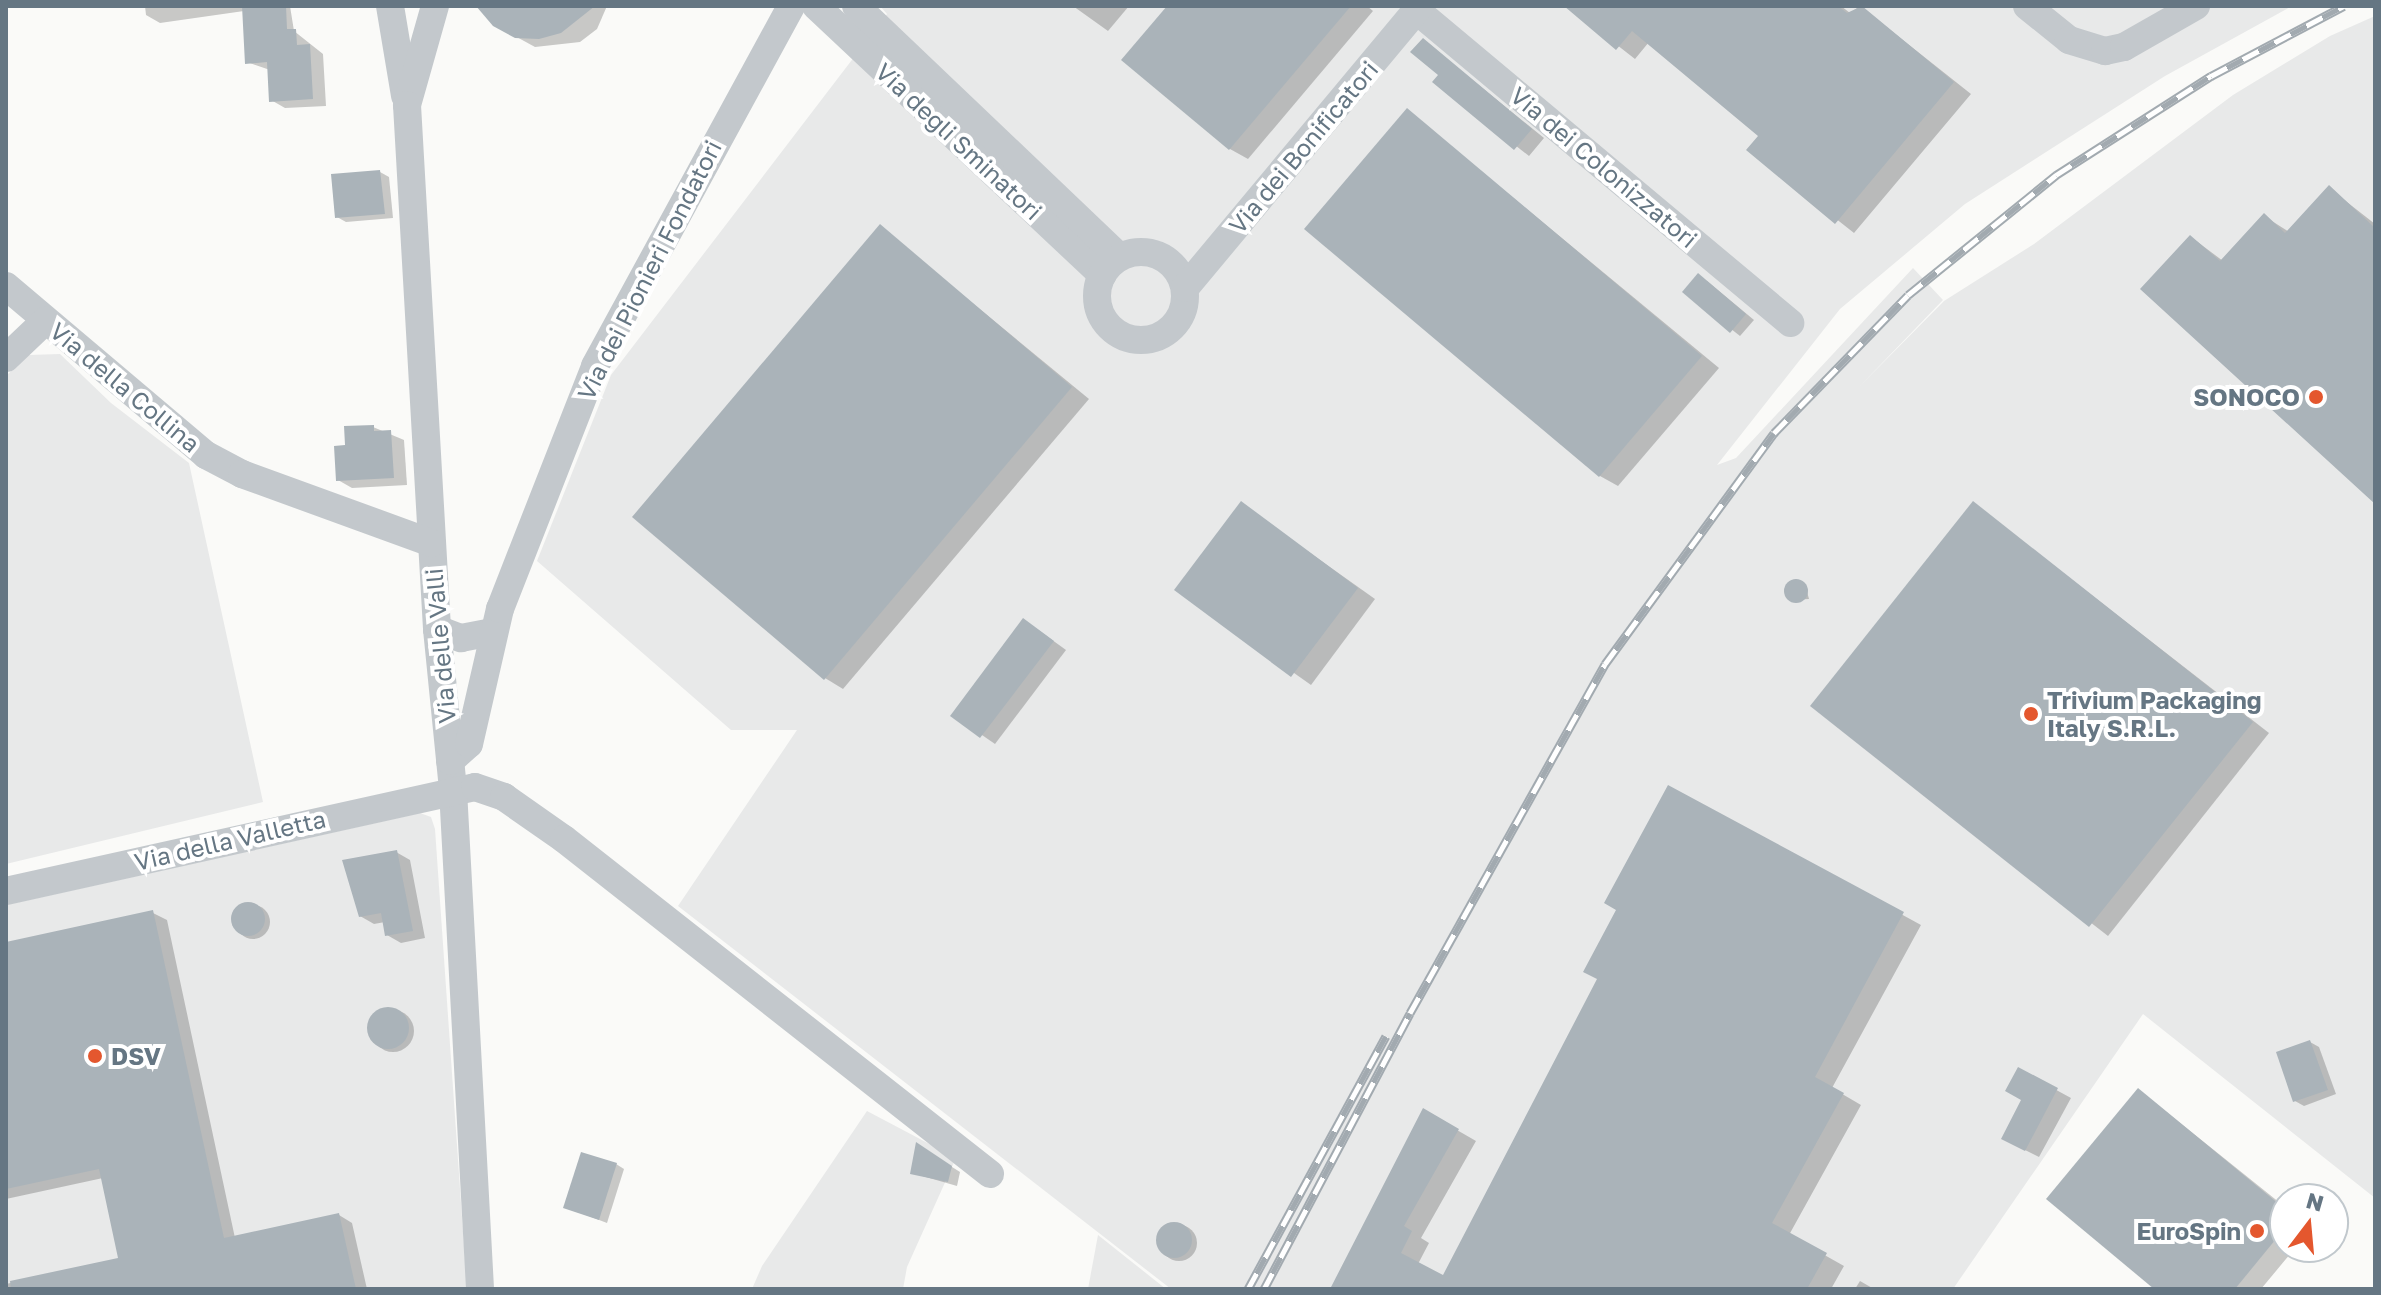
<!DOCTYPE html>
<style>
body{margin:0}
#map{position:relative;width:2381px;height:1295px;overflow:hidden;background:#fafaf8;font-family:"Golos Text",sans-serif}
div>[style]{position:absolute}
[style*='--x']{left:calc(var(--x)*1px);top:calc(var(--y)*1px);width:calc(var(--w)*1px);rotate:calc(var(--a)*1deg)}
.built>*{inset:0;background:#e8e9e9}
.shadow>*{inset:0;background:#0003}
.round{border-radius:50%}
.building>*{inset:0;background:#aab3b9}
.street>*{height:28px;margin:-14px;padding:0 14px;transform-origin:14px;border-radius:14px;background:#c3c8cc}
.street>.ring{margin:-14px;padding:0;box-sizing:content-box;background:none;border:28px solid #c3c8cc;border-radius:50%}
.rail>*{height:9px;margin-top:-4.5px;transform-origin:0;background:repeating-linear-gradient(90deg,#fff 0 18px,#a2aab0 0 36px);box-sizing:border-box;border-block:2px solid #a2aab0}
.dots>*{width:22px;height:22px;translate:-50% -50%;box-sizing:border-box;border:4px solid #fff;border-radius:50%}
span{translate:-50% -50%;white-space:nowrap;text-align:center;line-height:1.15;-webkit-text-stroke:8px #fff;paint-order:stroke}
.street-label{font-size:24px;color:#657683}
.poi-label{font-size:24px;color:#657683;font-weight:700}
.right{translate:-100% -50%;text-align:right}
.left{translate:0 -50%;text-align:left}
.frame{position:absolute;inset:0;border:8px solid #657683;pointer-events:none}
.north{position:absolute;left:2269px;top:1183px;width:80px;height:80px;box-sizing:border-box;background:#fff;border:2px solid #c1c8cd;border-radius:50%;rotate:16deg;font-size:22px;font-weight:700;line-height:32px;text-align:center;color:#657683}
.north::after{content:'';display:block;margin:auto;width:28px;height:36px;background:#e4572e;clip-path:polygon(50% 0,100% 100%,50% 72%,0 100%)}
</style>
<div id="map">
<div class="built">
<div style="clip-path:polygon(880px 6px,2292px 6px,2165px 76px,1965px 204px,1840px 309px,1717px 465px,1736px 458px,1913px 268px,1943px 300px,1859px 387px,1944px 301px,2034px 244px,2233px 95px,2330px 36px,2375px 16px,2375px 1198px,2143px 1014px,1953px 1289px,1171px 1289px,678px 906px,797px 730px,731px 730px,537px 561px,611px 375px,887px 14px)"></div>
<div style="clip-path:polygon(60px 354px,111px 403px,189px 463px,263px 802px,6px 864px,6px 376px,28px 355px)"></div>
<div style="clip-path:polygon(420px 813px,431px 817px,435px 829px,467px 1289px,6px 1289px,6px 905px)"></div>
<div style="clip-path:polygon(867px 1111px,956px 1158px,907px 1267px,903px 1289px,752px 1289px,762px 1266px)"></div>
<div style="clip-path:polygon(1098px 1235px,1166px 1289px,1088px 1289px)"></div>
</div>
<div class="shadow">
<div style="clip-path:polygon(145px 6px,290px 6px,294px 31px,323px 54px,326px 106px,285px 108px,271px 100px,270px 70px,247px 62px,244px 11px,160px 23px,146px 15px)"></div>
<div style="clip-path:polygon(480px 6px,607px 6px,597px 29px,580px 42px,535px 47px,495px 25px)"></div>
<div style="clip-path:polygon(1073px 6px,1129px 6px,1108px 31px)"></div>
<div style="clip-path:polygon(1170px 6px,1367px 6px,1373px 11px,1248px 159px,1230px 149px)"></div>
<div style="clip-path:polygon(1567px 6px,1841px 6px,1850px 13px,1860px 6px,1971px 94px,1854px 233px,1749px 150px,1761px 136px,1649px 42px,1635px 59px)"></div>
<div style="clip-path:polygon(1423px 40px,1544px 138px,1529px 156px,1435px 82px,1441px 75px)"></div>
<div style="clip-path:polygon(1407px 110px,1719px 368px,1618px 486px,1600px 476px)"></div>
<div style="clip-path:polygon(380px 172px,389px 177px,393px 218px,346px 222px,337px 217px)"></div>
<div style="clip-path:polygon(2329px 188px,2375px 224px,2375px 502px,2191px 237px,2223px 261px,2264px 216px,2289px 232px)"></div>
<div style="clip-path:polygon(880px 227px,1089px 399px,843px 689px,825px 678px)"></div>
<div style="clip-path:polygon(1707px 281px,1754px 320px,1740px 336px,1684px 292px)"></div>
<div style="clip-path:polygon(373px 427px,404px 440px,407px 485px,352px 488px,338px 480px,347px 447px)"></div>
<div style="clip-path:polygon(1973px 503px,2269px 733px,2108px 936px,1812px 706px)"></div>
<div style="clip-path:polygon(1241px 504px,1375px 599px,1311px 685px,1177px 590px)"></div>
<div style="clip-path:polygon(1794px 581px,1805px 584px,1809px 599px,1790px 600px,1786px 587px)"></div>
<div style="clip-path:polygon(1037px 629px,1066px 650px,995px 744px,953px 715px)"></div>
<div style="clip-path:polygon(1669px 787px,1921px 925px,1832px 1088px,1861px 1105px,1789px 1235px,1844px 1266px,1831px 1289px,1332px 1289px,1424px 1111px,1476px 1141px,1421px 1238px,1429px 1243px,1418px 1264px,1444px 1277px,1599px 979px,1619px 909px)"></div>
<div style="clip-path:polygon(396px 852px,410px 860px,425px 938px,401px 943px,387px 935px,385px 922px,374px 924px,360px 916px)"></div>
<div class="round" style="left:236px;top:905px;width:34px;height:34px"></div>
<div style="clip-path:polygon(153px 913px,167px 920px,235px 1238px,339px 1215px,352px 1223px,367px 1289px,6px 1289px,6px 1284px,120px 1259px,103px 1178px,6px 1199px,6px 944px)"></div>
<div class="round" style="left:372px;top:1010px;width:42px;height:42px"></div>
<div style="clip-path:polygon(2310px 1042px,2319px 1047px,2336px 1094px,2304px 1106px,2295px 1101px)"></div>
<div style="clip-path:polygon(2018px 1069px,2071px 1098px,2039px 1157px,2017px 1146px,2024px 1100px)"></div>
<div style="clip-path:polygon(2139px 1090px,2285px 1207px,2285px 1247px,2296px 1247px,2261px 1289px,2157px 1289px)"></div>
<div style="clip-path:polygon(925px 1150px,960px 1172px,957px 1186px,912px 1173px)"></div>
<div style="clip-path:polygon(616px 1164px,624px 1169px,607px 1223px,565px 1207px)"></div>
<div class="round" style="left:1161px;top:1225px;width:36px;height:36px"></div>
<div style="clip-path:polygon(1860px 1281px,1874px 1289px,1855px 1289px)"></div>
</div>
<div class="building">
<div style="clip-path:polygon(242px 6px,286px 6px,287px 29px,296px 29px,297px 45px,310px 44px,313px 99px,269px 102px,267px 62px,245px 64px)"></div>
<div style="clip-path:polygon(476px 6px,595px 6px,561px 33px,539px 39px,515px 38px,493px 26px)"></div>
<div style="clip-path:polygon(1167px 6px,1351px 6px,1229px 150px,1121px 60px)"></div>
<div style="clip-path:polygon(1564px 6px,1838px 6px,1847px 13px,1862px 6px,1954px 82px,1835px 224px,1746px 150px,1758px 136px,1632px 31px,1616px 50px)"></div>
<div style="clip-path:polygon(1423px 38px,1532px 129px,1514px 150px,1432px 82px,1438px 75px,1410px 52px)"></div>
<div style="clip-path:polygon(1407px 108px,1702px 356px,1599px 477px,1304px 229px)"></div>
<div style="clip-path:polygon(380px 170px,385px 214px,335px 218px,331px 174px)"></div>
<div style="clip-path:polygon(2329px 185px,2375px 228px,2375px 504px,2140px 289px,2190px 235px,2220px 261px,2264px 213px,2285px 233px)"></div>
<div style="clip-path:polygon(880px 224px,1072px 387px,824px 680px,632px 517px)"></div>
<div style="clip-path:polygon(1698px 273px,1746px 314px,1730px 333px,1682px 292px)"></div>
<div style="clip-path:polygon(374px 425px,374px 431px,391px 430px,394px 478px,336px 481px,334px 446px,345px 445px,344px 426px)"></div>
<div style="clip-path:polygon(1241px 501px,1358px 588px,1291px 677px,1174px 590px)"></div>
<div style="clip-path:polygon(1973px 501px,2253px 722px,2089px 927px,1810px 706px)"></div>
<div class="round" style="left:1784px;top:579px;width:24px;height:24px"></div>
<div style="clip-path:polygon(1023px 618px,1054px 641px,980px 738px,950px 716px)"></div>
<div style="clip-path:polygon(1668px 785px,1904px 912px,1815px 1077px,1844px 1093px,1772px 1223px,1827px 1253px,1807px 1289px,1330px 1289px,1423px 1108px,1459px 1129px,1404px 1226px,1412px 1231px,1401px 1253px,1443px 1275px,1597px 979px,1583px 972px,1616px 910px,1604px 903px)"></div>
<div style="clip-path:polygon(397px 850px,413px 931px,385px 936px,381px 913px,359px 917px,342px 860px)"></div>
<div class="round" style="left:231px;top:902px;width:34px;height:34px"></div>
<div style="clip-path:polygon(153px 910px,224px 1238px,339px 1213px,356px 1289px,11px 1289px,10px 1281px,118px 1258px,99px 1169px,6px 1189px,6px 942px)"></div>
<div class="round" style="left:367px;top:1007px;width:42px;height:42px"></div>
<div style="clip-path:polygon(2310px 1040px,2328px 1090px,2293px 1102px,2276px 1052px)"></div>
<div style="clip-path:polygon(2018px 1067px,2058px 1088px,2025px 1151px,2001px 1139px,2021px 1100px,2005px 1091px)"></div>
<div style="clip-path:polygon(2138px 1088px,2285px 1209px,2285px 1228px,2235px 1289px,2154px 1289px,2046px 1199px)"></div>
<div style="clip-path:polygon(916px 1142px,952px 1166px,948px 1182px,910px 1174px)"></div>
<div style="clip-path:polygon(581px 1152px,617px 1163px,599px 1220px,563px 1208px)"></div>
<div class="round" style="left:1156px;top:1222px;width:36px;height:36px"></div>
</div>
<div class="street">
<div style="--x:390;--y:6;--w:91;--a:80.5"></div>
<div style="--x:435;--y:6;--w:103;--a:105.8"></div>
<div style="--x:407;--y:105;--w:525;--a:86.72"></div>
<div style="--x:437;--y:629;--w:162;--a:84.3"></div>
<div style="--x:453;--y:790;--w:500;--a:86.9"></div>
<div style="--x:816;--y:6;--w:393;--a:43.2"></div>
<div style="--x:856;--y:6;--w:364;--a:43.6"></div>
<div style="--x:2027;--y:6;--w:54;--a:39"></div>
<div style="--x:2069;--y:40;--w:38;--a:17"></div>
<div style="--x:2105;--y:51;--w:19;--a:-12"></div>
<div style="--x:2124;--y:47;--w:83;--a:-29.7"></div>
<div style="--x:1416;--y:10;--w:488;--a:39.9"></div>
<div class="ring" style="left:1097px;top:252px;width:60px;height:60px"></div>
<div style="--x:6;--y:286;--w:262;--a:40.2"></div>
<div style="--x:206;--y:455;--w:41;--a:27.8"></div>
<div style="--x:242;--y:474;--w:202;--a:20"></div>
<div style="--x:1185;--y:288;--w:367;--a:-50.2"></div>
<div style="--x:6;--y:358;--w:54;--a:-43.5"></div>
<div style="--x:437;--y:629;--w:26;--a:21"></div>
<div style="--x:461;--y:638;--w:32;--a:-11"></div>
<div style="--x:450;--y:761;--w:25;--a:-42"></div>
<div style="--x:469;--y:744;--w:139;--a:-77.1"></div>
<div style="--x:500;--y:609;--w:261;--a:-68.6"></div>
<div style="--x:595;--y:366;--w:410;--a:-61.4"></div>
<div style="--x:6;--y:891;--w:480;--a:-12.5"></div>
<div style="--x:475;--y:787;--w:31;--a:19"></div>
<div style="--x:504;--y:797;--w:73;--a:35"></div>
<div style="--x:564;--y:839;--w:542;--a:38.18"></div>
</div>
<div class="rail">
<div style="--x:1248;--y:1289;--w:288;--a:-61.4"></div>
<div style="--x:1264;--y:1289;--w:312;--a:-62.1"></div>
<div style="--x:1410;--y:1013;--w:400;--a:-60.8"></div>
<div style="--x:1605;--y:664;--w:286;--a:-53.8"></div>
<div style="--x:1774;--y:433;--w:192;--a:-45.8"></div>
<div style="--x:1908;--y:295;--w:191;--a:-39"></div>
<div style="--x:2056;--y:175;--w:184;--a:-32.6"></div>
<div style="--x:2211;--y:76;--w:150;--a:-27.8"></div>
</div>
<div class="dots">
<div style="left:2316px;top:397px;background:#e4572e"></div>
<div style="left:2031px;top:714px;background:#e4572e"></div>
<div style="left:95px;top:1056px;background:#e4572e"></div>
<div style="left:2257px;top:1231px;background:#e4572e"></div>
</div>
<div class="street-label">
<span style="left:959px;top:141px;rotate:43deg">Via degli Sminatori</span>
<span style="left:1303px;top:147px;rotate:-50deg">Via dei Bonificatori</span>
<span style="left:1604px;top:167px;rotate:40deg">Via dei Colonizzatori</span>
<span style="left:649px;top:270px;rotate:-63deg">Via dei Pionieri Fondatori</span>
<span style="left:125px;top:387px;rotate:40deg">Via della Collina</span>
<span style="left:440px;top:646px;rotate:-95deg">Via delle Valli</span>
<span style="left:230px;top:840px;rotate:-13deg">Via della Valletta</span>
</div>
<div class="poi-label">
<span class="right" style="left:2300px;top:397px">SONOCO</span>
<span class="left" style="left:2047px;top:714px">Trivium Packaging<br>Italy S.R.L.</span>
<span class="left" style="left:111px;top:1056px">DSV</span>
<span class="right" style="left:2241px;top:1231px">EuroSpin</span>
</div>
<div class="frame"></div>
<div class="north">N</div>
</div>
